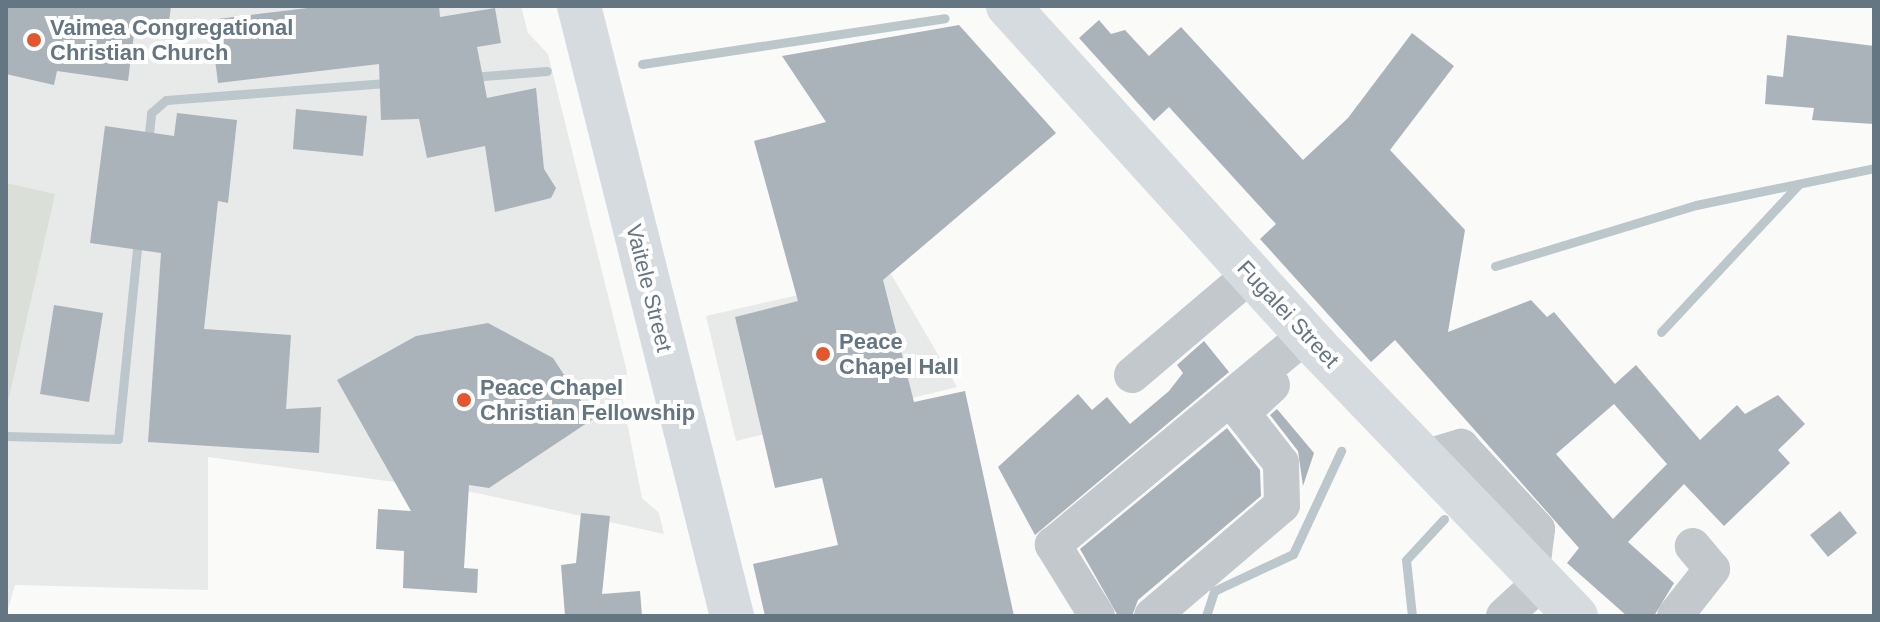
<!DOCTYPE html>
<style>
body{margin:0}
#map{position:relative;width:1880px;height:622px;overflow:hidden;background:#fafaf8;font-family:Helvetica,sans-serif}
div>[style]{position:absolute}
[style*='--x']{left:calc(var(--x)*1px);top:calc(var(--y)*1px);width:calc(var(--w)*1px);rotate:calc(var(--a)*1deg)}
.built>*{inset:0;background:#e8e9e9}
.green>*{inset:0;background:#dadfd7}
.stream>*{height:9px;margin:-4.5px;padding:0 4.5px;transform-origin:4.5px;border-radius:4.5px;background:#bbc7cb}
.building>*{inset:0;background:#aab3b9}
.minor>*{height:36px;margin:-18px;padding:0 18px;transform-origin:18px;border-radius:18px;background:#c3c8cc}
.major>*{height:44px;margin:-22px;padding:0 22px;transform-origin:22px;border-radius:22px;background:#d6dbdf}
.dots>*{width:22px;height:22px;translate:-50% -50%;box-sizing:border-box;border:4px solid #fff;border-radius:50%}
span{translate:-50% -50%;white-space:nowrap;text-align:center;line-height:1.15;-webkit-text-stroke:8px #fff;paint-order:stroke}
.poi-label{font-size:22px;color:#657683;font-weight:700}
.left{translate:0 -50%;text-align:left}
.street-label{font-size:22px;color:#657683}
.frame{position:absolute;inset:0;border:8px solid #657683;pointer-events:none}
</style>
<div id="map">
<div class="built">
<div style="clip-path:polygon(70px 6px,521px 6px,528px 33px,548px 54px,627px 372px,622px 397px,642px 498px,659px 513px,664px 534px,477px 493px,208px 457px,208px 590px,15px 585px,6px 616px,6px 74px)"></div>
<div style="clip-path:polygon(891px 274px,957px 387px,736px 441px,706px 316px)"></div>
</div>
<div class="green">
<div style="clip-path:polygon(6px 183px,55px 194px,8px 402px,6px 402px)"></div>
</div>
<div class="stream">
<div style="--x:642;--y:64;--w:306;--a:-8.6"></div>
<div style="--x:471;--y:77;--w:76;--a:-4.5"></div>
<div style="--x:148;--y:143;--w:30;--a:-84"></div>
<div style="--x:151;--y:113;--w:20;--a:-41"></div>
<div style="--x:166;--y:100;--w:224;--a:-4.4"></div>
<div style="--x:1495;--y:266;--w:210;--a:-16.9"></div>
<div style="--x:1696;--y:205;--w:182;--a:-11.7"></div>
<div style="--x:1661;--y:332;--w:202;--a:-47"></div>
<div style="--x:6;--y:436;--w:112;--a:1.5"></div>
<div style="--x:118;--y:439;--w:203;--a:-84.3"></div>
<div style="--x:1206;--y:616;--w:26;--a:-72"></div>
<div style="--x:1214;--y:591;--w:87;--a:-25.1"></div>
<div style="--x:1293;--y:554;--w:114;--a:-65"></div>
<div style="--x:1412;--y:616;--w:56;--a:-96.1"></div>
<div style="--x:1406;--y:560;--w:56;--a:-47.2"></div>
</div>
<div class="building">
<div style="clip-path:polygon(6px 6px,171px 6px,167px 39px,134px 34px,128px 81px,57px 71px,54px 85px,6px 74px)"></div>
<div style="clip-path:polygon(324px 6px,439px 6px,440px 17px,495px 8px,501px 43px,477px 47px,487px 98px,536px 88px,544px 169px,556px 188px,551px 198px,495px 212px,485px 146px,427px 158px,419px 119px,381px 120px,379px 64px,218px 83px,210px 20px)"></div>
<div style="clip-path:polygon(evenodd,1099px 20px,1111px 34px,1125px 30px,1149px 56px,1181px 27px,1303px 160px,1348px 118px,1412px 33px,1454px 66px,1390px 150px,1465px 230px,1448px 332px,1531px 300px,1547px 317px,1554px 312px,1615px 384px,1636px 365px,1700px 440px,1737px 405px,1745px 414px,1778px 395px,1805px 424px,1778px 450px,1790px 463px,1724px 526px,1684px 484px,1628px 542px,1674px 583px,1654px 616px,1627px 616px,1567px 563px,1579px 548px,1395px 340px,1371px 362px,1260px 239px,1276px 224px,1169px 107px,1154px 121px,1079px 38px,1099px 20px,1614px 404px,1667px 464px,1613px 519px,1556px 454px,1614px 404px)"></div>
<div style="clip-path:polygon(959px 25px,1056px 133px,883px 280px,914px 402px,965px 391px,1014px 616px,765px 616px,753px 564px,838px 545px,822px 478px,775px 488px,735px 317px,798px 301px,754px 141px,826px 122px,782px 56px)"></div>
<div style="clip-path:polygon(1787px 35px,1874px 46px,1874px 124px,1812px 120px,1814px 108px,1765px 104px,1767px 75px,1783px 77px)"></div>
<div style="clip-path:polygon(296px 109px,367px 116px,363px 156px,293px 149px)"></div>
<div style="clip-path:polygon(177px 113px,237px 120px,228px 203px,218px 201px,204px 329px,291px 335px,286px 409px,321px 407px,319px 453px,148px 442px,161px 253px,90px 243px,105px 126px,174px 136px)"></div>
<div style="clip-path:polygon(54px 305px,103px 313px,89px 402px,40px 394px)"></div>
<div style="clip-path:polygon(488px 323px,553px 358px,593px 419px,489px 488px,469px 485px,464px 568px,478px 569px,477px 593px,403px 588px,404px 551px,376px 549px,378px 509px,411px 511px,337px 380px,416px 336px)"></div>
<div style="clip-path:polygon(1204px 341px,1229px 372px,1035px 535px,998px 467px,1078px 394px,1092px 410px,1107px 397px,1130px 424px,1169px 391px,1183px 373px,1177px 365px)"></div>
<div style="clip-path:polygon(1277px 409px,1314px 453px,1303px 486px,1298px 451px,1270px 415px)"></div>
<div style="clip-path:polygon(1227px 428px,1260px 470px,1261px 496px,1138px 600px,1132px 616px,1118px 616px,1080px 549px)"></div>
<div style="clip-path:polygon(1840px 511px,1857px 533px,1828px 557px,1810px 535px)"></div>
<div style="clip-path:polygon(581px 513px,610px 516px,602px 594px,640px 591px,642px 616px,565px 616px,561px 565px,576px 563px)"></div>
</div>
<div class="minor">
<div style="--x:1132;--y:375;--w:156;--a:-40.3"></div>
<div style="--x:1424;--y:458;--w:39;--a:-17"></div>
<div style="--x:1461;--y:447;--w:112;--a:47.2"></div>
<div style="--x:1537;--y:529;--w:41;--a:97"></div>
<div style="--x:1097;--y:616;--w:84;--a:-121.8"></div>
<div style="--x:1053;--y:545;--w:329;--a:-39.7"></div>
<div style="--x:1152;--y:616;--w:171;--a:-40.5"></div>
<div style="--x:1282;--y:505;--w:42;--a:-91.4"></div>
<div style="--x:1281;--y:463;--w:63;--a:-128"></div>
<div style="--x:1242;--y:413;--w:41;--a:-43"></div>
<div style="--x:1504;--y:616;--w:52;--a:-42.6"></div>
<div style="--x:1675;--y:616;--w:60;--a:-51.8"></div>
<div style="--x:1712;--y:569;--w:30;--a:-130"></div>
</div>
<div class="major">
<div style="--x:579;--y:6;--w:629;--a:75.92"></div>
<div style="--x:1008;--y:6;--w:459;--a:47.8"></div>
<div style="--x:1316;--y:346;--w:375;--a:46.1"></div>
</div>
<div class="dots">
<div style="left:34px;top:40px;background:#e4572e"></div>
<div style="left:823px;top:354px;background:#e4572e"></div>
<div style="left:464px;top:400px;background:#e4572e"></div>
</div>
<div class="poi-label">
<span class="left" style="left:50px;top:40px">Vaimea Congregational<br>Christian Church</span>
<span class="left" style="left:839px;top:354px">Peace<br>Chapel Hall</span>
<span class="left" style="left:480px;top:400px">Peace Chapel<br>Christian Fellowship</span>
</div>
<div class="street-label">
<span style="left:649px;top:288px;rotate:76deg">Vaitele Street</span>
<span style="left:1288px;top:314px;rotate:47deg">Fugalei Street</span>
</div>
<div class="frame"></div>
</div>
